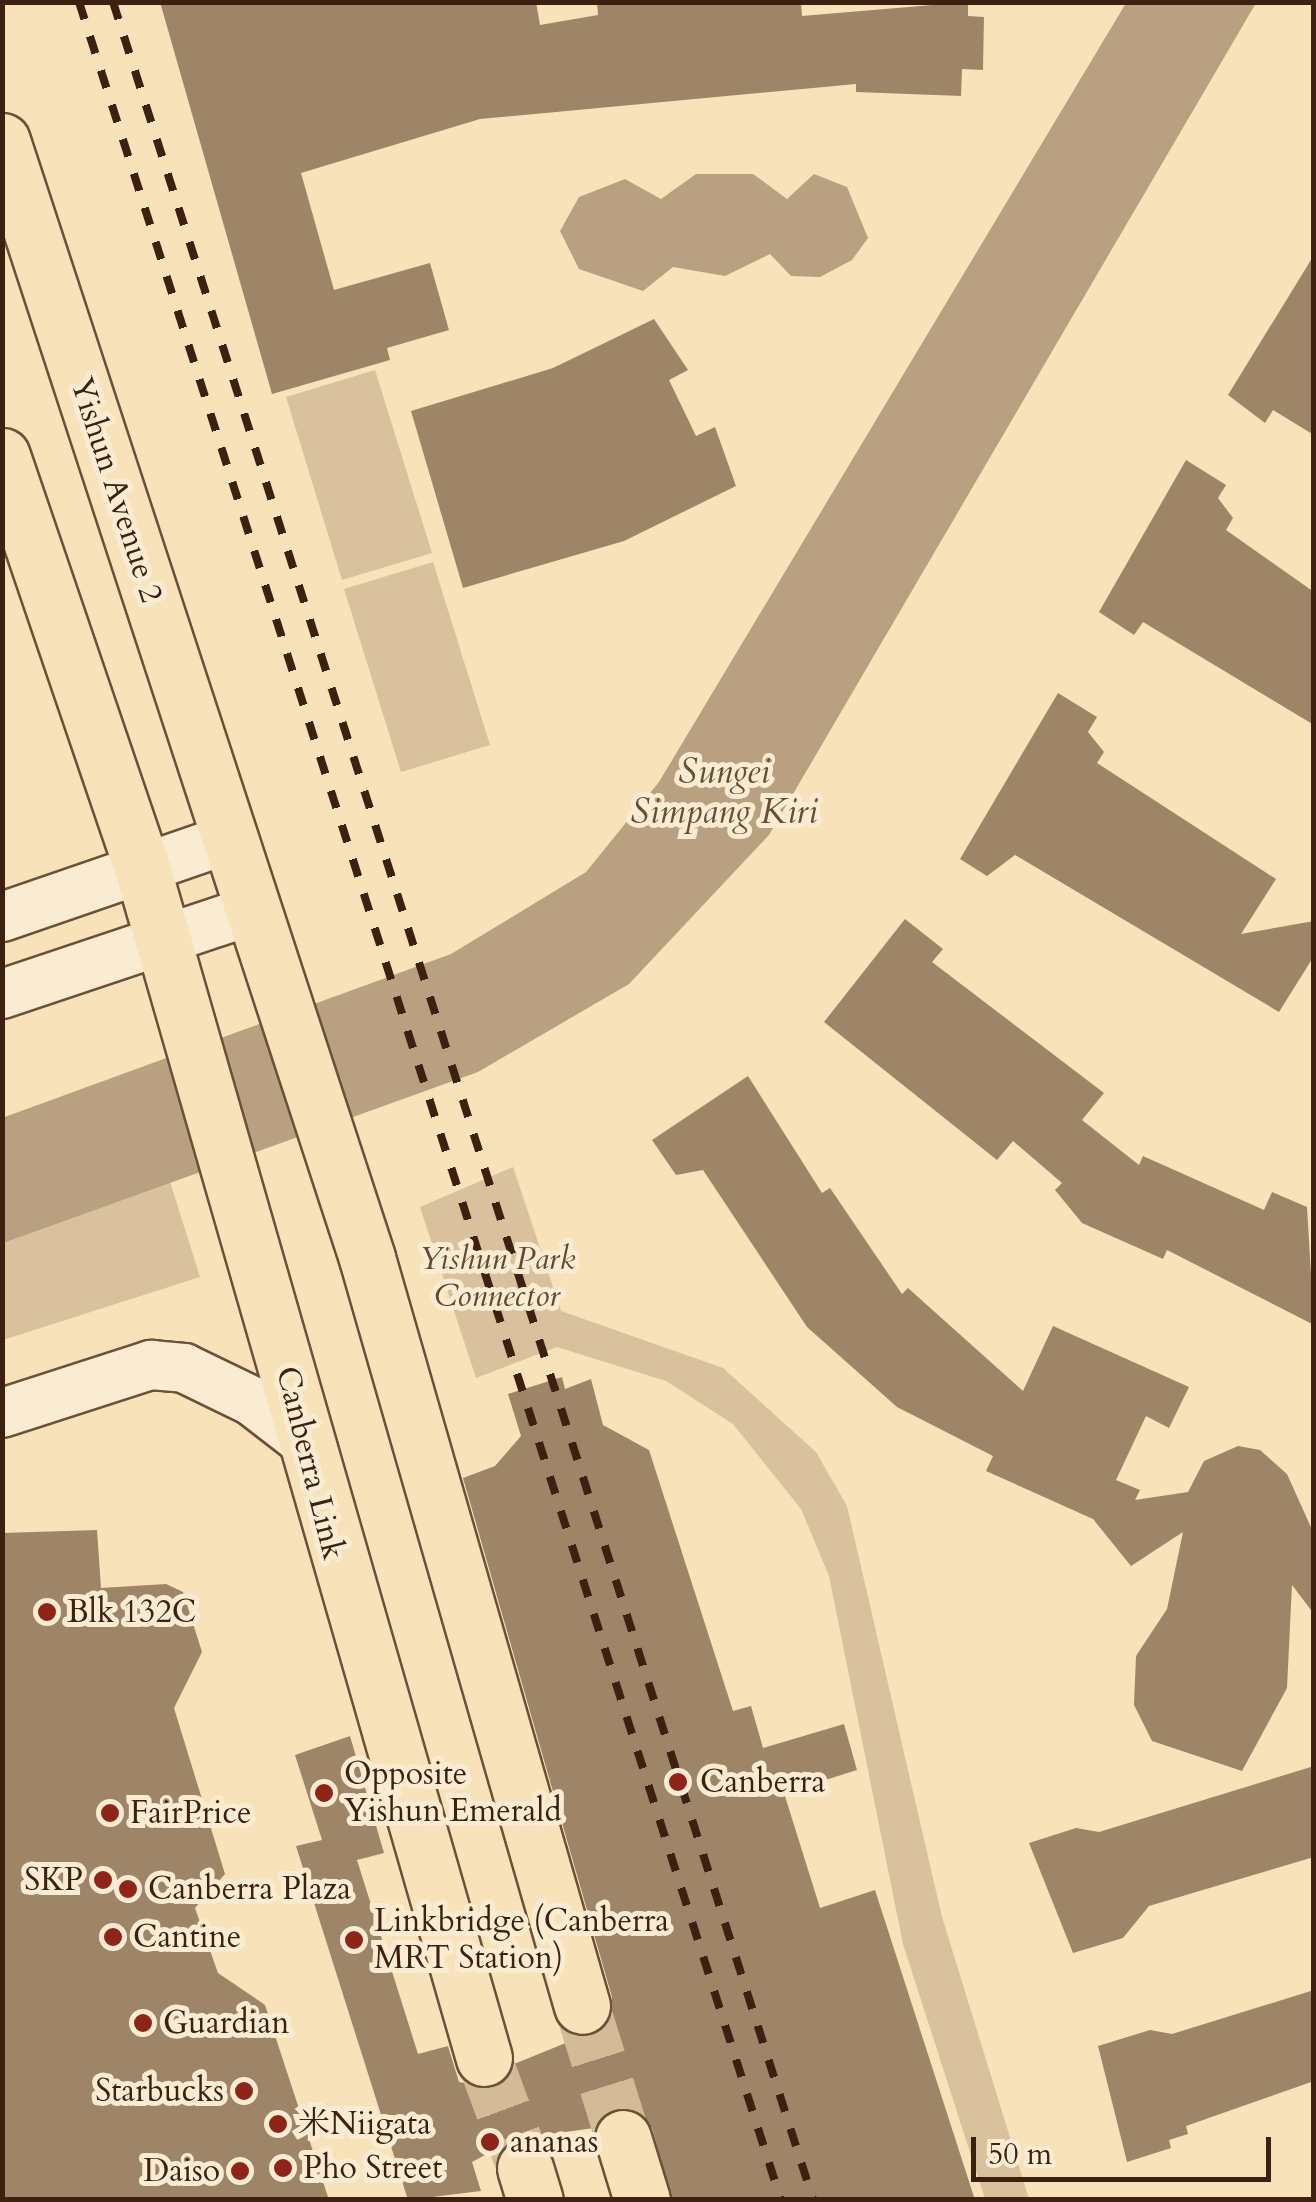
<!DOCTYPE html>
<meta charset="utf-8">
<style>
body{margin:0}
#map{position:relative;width:1316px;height:2202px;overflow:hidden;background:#f8e2b9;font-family:Cardo,"Noto Serif SC",serif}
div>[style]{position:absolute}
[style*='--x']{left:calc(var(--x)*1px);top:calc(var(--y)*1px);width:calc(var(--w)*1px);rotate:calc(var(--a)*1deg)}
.green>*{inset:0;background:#d8c19c}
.water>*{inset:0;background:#b8a080}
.building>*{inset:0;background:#9e8568}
.primary-tunnel>*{height:55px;margin-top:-27.5px;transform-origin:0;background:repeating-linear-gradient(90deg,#d3bb97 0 55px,transparent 0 83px)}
.roads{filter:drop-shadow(2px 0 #6c503a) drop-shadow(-2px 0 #6c503a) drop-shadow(0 2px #6c503a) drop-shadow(0 -2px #6c503a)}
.street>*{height:48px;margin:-24px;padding:0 24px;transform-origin:24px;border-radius:24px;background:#faecd2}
.primary>*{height:55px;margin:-27.5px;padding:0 27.5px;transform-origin:27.5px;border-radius:27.5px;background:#f8e2b9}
.rail>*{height:8px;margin-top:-4px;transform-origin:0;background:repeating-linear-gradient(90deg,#3d2010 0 18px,transparent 0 36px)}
.dots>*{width:28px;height:28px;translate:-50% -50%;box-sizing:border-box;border:5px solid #faecd2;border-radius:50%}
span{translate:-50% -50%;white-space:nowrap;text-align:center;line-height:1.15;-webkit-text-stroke:10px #faecd2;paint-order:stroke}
.street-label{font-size:32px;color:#3d2010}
.park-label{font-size:32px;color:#644833;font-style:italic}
.poi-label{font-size:32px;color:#3d2010}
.left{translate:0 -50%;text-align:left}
.right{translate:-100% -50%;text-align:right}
.water-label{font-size:35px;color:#684d37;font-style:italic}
.frame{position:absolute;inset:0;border:5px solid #3d2010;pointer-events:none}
.scale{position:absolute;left:971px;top:2137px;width:300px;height:45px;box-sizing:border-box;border:5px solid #3d2010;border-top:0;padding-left:12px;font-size:30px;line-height:35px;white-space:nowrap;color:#3d2010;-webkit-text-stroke:8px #faecd2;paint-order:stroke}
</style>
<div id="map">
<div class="green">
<div style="clip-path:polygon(375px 370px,432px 553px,342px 580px,286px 397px)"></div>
<div style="clip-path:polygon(433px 562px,490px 745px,401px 772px,344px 589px)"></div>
<div style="clip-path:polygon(150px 1118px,200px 1277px,3px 1340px,2px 1165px)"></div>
<div style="clip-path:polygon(513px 1167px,561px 1311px,723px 1368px,816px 1452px,847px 1506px,942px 1917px,1029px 2199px,985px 2199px,903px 1944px,829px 1576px,801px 1509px,733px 1424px,666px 1381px,557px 1347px,476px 1378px,420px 1207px)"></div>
</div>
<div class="water">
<div style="clip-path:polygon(1126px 3px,1256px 3px,769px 835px,629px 984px,478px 1072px,3px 1243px,2px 1118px,451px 954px,586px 872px,659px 782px)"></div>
<div style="clip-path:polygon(696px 174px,753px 174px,787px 199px,814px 174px,847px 187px,868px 238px,852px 260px,820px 277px,791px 276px,770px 254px,725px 276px,673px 267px,643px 291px,579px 269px,560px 231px,579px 197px,625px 179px,661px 199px)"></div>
</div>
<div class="building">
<div style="clip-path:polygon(160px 2px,536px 2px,540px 25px,598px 15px,597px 2px,801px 2px,802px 16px,968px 2px,968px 16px,984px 17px,983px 70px,962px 69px,961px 96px,856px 92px,856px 84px,480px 119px,301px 173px,334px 290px,430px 263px,449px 330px,387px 348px,390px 360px,272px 394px)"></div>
<div style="clip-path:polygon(1314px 255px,1314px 435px,1273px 410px,1265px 423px,1228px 395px)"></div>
<div style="clip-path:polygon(654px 319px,688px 370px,669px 380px,696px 436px,715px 427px,736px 486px,624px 541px,463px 588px,411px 411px,553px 368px)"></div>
<div style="clip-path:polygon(1186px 460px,1226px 485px,1218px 498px,1233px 518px,1226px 530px,1314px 592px,1314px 725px,1143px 622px,1134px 635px,1099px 612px)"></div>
<div style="clip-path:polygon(1058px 693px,1097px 717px,1088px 732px,1104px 752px,1097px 763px,1276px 879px,1241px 934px,1314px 921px,1314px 956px,1279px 1012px,1015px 855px,987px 876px,960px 859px)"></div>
<div style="clip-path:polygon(905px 919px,943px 949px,932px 962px,1104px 1093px,1082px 1120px,1139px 1165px,1143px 1156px,1264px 1210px,1272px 1192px,1307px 1207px,1314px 1325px,1167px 1250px,1163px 1259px,1082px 1223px,1055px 1190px,1062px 1183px,1013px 1141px,997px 1160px,824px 1022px)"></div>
<div style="clip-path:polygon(748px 1076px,822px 1193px,830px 1188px,902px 1294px,908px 1288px,1023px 1391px,1053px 1326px,1189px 1387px,1169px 1428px,1146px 1416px,1116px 1480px,1140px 1490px,1135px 1500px,1188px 1492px,1204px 1461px,1238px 1446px,1260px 1450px,1287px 1474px,1314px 1534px,1314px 1614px,1292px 1585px,1287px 1688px,1242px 1771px,1152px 1741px,1134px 1705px,1136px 1656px,1167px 1609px,1183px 1532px,1131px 1566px,1093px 1519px,986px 1471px,993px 1456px,897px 1407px,807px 1327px,703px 1170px,676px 1175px,652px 1140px)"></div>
<div style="clip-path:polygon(562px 1377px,565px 1389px,591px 1379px,603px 1425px,649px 1450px,733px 1711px,751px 1706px,763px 1748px,844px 1724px,857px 1770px,784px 1793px,820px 1908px,875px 1890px,975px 2200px,672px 2200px,652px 2128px,629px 2107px,613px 2109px,594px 2128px,515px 2139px,472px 2162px,481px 2191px,408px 2200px,296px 1846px,322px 1840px,295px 1755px,350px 1736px,384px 1853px,357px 1860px,418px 2054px,448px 2046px,459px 2082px,492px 2088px,514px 2064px,605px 2027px,612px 1997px,463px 1478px,495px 1466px,521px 1436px,508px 1394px)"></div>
<div style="clip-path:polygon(97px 1530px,101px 1588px,166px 1584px,183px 1592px,202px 1652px,174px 1708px,225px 1874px,195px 1908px,218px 1973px,265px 2005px,329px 2200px,2px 2200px,2px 1533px)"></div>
<div style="clip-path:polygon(1314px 1766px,1314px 1857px,1149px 1906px,1123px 1938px,1073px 1953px,1029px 1843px,1076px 1828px,1099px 1832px)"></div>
<div style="clip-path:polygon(1314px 1990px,1314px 2081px,1186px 2126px,1188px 2134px,1169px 2140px,1171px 2148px,1127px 2162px,1098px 2046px,1150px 2030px,1172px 2034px)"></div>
</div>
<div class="primary-tunnel">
<div style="--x:582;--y:2006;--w:138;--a:72.7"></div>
<div style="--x:484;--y:2058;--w:117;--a:69.6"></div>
</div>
<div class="roads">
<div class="street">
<div style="--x:2;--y:917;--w:243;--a:-19"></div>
<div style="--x:2;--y:994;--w:268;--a:-18.5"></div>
<div style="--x:2;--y:1413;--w:157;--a:-17.9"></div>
<div style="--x:151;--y:1365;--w:33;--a:5"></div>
<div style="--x:184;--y:1368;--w:76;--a:25.9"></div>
<div style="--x:252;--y:1401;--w:67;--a:37.7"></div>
</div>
<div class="primary">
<div style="--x:2;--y:141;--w:1175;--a:71.9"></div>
<div style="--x:367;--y:1258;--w:778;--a:73.96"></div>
<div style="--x:2;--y:456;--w:434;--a:71.2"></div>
<div style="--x:142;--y:867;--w:1239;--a:73.98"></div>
<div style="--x:623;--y:2138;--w:65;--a:73"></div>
<div style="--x:525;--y:2168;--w:34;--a:73"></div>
</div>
</div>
<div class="rail">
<div style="--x:79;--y:2;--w:2307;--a:72.29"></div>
<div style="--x:113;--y:2;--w:2307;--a:72.33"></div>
</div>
<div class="dots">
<div style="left:47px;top:1612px;background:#8f2418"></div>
<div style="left:678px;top:1782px;background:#8f2418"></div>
<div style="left:324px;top:1793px;background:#8f2418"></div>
<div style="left:110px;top:1813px;background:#8f2418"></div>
<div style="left:103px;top:1880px;background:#8f2418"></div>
<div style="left:128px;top:1889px;background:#8f2418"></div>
<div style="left:113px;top:1937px;background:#8f2418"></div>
<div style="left:354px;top:1940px;background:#8f2418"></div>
<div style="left:143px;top:2023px;background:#8f2418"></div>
<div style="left:244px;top:2091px;background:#8f2418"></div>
<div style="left:278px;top:2124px;background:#8f2418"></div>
<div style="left:490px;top:2142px;background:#8f2418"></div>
<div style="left:283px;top:2168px;background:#8f2418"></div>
<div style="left:240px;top:2171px;background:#8f2418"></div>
</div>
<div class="street-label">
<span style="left:116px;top:490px;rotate:72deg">Yishun Avenue 2</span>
<span style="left:310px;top:1463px;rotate:76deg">Canberra Link</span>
</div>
<div class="park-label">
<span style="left:497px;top:1278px">Yishun Park<br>Connector</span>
</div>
<div class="poi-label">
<span class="left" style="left:67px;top:1612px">Blk 132C</span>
<span class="left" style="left:344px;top:1793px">Opposite<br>Yishun Emerald</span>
<span class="left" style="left:700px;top:1782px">Canberra</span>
<span class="left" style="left:130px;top:1813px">FairPrice</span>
<span class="right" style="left:83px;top:1880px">SKP</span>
<span class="left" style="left:148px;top:1889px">Canberra Plaza</span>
<span class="left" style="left:374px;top:1940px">Linkbridge (Canberra<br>MRT Station)</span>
<span class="left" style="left:133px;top:1937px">Cantine</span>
<span class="left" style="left:163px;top:2023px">Guardian</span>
<span class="right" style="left:224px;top:2091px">Starbucks</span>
<span class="left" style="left:298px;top:2124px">米Niigata</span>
<span class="left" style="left:510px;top:2142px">ananas</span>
<span class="left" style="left:303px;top:2168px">Pho Street</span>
<span class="right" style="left:220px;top:2171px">Daiso</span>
</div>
<div class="water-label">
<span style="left:724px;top:792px">Sungei<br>Simpang Kiri</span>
</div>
<div class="frame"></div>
<div class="scale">50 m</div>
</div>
